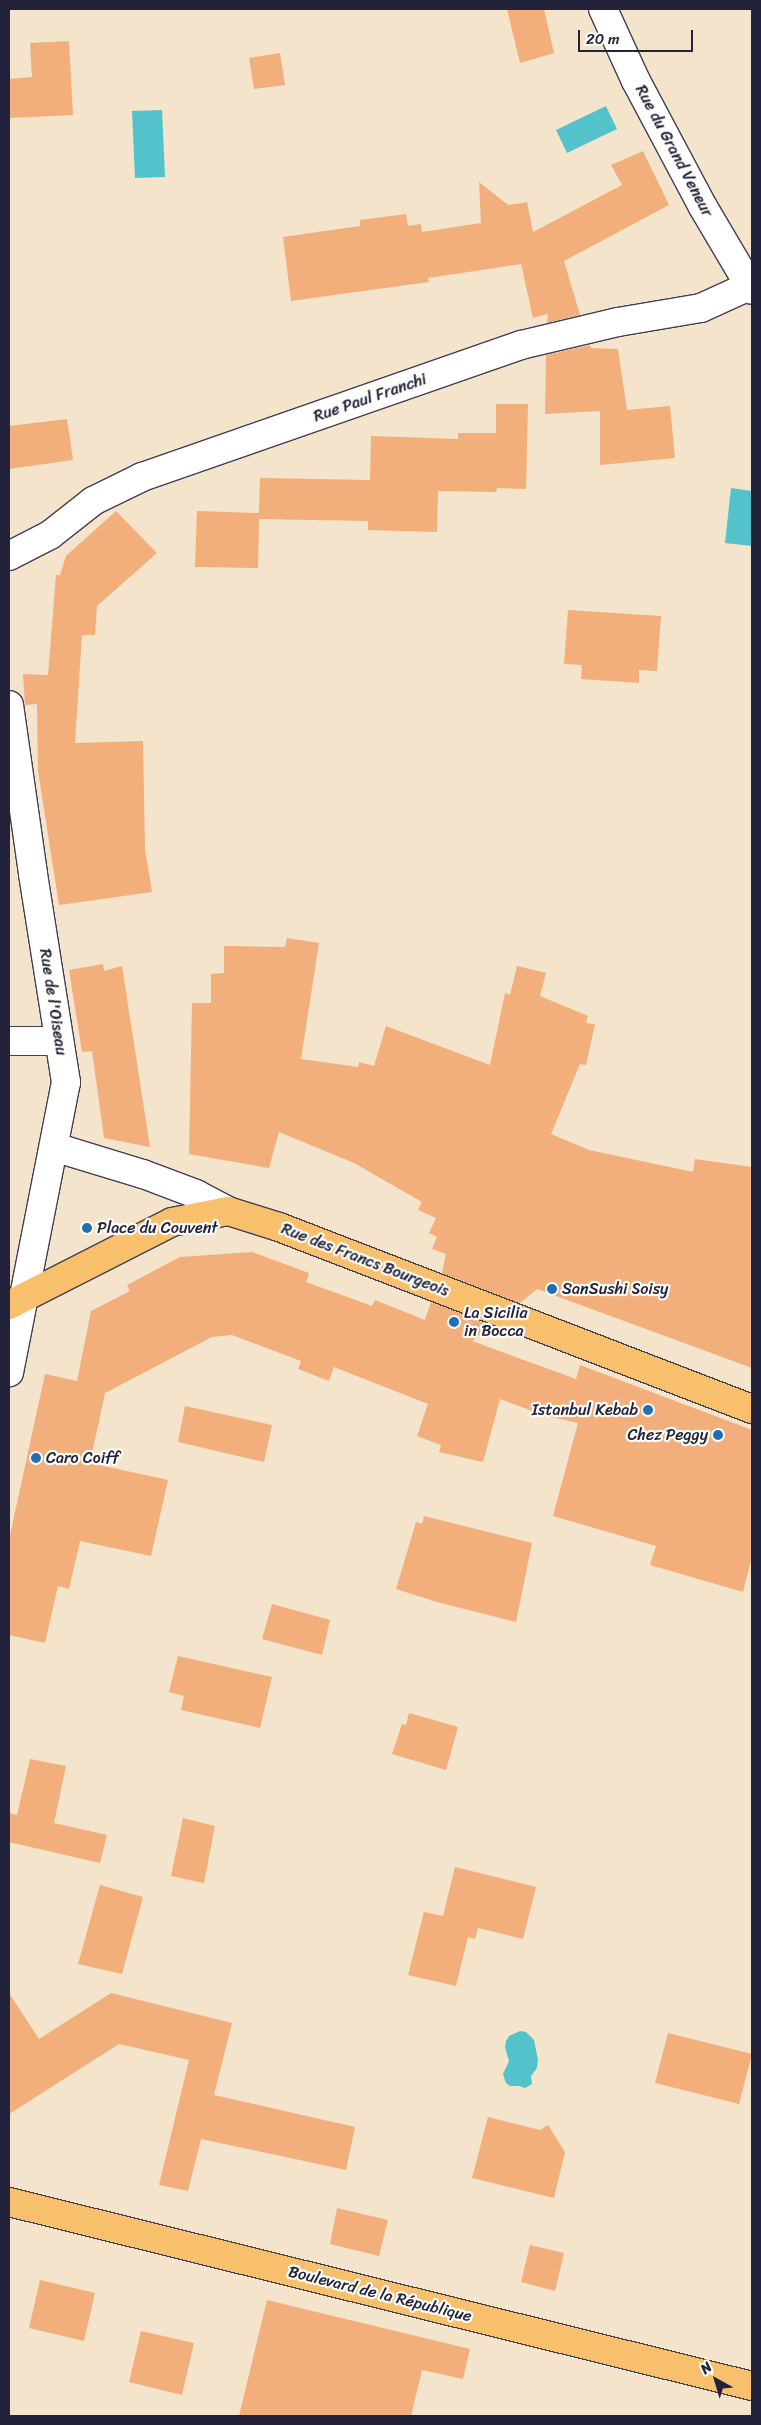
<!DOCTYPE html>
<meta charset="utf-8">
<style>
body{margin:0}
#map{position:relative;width:761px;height:2425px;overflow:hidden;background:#f4e4cb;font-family:Sriracha,sans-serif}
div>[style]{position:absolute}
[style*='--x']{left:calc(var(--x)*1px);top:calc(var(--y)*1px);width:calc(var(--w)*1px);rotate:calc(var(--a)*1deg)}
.water>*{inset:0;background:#54c2ca}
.building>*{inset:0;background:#f2ae7b}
.roads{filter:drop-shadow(1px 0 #423f51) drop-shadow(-1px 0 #423f51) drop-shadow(0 1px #423f51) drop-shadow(0 -1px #423f51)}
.minor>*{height:28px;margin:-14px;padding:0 14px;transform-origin:14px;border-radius:14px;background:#fff}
.primary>*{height:28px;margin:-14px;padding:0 14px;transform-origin:14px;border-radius:14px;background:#f8bf6c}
.dots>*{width:14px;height:14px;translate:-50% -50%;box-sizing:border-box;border:2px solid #fdfcf7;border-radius:50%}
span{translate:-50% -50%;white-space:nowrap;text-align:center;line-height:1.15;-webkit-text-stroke:4.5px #fdfcf7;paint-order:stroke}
.street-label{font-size:16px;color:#22223b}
.poi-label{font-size:16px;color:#22223b}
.left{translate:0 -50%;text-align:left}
.right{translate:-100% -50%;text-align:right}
.frame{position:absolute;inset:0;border:10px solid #22223b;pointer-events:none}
.north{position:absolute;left:691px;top:2355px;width:50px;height:50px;-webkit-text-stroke:4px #fdfcf7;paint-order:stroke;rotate:321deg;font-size:14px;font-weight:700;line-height:20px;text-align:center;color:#22223b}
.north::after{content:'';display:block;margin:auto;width:18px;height:22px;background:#22223b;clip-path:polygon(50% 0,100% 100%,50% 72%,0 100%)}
.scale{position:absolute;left:578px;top:30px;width:115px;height:22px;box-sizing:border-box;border:2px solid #22223b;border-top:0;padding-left:6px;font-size:15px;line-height:18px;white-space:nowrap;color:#22223b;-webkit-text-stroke:4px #fdfcf7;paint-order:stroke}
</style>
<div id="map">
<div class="water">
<div style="clip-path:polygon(606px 106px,617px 129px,567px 153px,556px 130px)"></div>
<div style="clip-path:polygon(162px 110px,165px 177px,135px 178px,132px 111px)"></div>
<div style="clip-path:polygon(731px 488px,752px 491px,752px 546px,725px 543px)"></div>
<div style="clip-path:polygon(520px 2031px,526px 2032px,534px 2040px,538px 2060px,537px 2068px,531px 2076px,532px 2084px,525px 2088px,519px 2086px,510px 2086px,506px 2083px,503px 2074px,509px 2061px,505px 2047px,506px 2041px,509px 2036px)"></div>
</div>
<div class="building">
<div style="clip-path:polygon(507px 9px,544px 9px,554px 53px,520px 63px)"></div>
<div style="clip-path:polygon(69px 41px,73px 115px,9px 118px,9px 79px,32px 77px,30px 43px)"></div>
<div style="clip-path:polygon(280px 53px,285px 85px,254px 89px,249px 58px)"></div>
<div style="clip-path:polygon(643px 151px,669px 205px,564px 261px,580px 315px,547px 323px,548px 314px,533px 318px,521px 264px,428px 278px,429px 282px,291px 301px,283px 237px,360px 226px,360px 220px,406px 214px,408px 226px,421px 224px,422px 232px,481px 223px,479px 182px,508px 205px,527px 202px,533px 232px,622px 185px,611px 165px)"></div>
<div style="clip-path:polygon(590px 345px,591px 348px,618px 349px,627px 410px,670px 406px,675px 458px,600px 465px,600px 411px,545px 414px,546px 355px)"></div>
<div style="clip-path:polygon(496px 404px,528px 404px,526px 489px,497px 488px,496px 492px,438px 491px,437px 532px,368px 530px,368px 521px,259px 519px,258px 568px,195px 567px,197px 511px,259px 513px,260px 478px,370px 480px,371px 436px,458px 439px,458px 433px,496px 433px)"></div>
<div style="clip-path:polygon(67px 419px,73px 460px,9px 469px,9px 426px)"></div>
<div style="clip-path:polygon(116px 511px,157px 553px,97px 606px,95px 635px,82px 635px,75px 743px,143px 741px,145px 849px,152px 892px,59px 905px,38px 771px,37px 704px,25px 705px,23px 674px,48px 675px,56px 575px,60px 575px,66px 556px)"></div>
<div style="clip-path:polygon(568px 610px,661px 616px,657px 671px,639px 670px,639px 683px,581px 679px,582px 665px,564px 664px)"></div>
<div style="clip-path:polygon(287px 938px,319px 943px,301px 1059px,358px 1067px,359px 1062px,374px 1066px,386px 1026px,490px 1065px,505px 993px,510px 995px,517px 966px,546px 973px,540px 996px,588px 1016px,586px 1023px,595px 1024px,586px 1065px,580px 1064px,551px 1134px,589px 1150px,693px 1172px,695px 1159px,752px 1167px,752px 1368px,537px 1289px,520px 1303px,442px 1273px,446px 1254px,432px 1249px,437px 1237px,429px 1233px,436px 1218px,418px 1210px,422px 1202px,354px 1163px,279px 1132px,269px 1168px,189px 1154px,192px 1003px,211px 1003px,211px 974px,224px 973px,224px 946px,285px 947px)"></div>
<div style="clip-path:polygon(103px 964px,104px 971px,122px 966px,150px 1147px,104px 1138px,92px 1051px,82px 1052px,69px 970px)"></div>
<div style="clip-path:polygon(252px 1252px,309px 1273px,306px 1282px,372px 1306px,375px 1300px,425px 1320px,431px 1302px,492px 1326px,472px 1341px,576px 1379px,580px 1365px,752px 1430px,752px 1556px,743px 1592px,650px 1565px,656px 1546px,553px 1516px,578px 1423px,543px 1415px,500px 1399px,483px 1462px,439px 1452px,441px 1445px,417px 1436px,428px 1404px,334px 1367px,329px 1381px,298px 1369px,301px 1361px,232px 1335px,212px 1337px,105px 1393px,90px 1463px,168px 1480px,151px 1556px,80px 1541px,69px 1589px,58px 1586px,45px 1643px,9px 1635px,9px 1540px,45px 1374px,77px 1381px,91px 1311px,130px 1291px,127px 1285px,180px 1257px)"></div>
<div style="clip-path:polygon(185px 1406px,272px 1425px,264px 1462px,178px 1442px)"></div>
<div style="clip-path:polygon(424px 1516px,532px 1543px,516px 1622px,437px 1602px,396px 1589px,416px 1522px,422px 1524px)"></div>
<div style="clip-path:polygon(272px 1604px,330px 1620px,322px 1655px,262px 1639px)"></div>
<div style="clip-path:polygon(178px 1656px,272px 1677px,260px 1728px,181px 1710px,184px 1696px,169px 1692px)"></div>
<div style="clip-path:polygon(409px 1713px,458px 1727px,446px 1770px,392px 1754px,402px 1724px,406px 1725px)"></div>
<div style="clip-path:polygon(30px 1759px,66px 1766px,54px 1823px,107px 1835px,100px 1863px,9px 1842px,9px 1813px,17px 1815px)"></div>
<div style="clip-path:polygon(183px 1818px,215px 1826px,204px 1883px,171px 1876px)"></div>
<div style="clip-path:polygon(455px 1867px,536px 1887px,523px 1939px,478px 1928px,475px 1939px,468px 1937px,456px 1986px,408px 1975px,424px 1912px,443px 1916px)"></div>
<div style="clip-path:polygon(100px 1885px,143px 1897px,122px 1974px,78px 1964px)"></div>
<div style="clip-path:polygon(9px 1993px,39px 2039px,111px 1993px,232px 2023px,214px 2095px,355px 2127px,346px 2170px,201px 2139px,188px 2191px,159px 2185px,189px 2060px,119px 2044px,9px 2114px)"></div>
<div style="clip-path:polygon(668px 2033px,752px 2054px,739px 2104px,655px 2083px)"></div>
<div style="clip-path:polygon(488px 2117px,540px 2130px,548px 2125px,565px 2152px,554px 2198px,472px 2178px)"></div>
<div style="clip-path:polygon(337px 2208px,388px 2220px,379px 2256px,330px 2244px)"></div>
<div style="clip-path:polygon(530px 2245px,564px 2253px,555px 2291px,521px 2282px)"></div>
<div style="clip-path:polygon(40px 2280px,95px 2293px,84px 2341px,29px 2328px)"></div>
<div style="clip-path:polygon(267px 2300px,470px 2349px,463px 2379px,422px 2370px,411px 2416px,239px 2416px)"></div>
<div style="clip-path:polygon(141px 2331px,194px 2343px,182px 2395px,129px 2382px)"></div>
</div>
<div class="roads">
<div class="minor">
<div style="--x:603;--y:9;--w:79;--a:65.4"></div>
<div style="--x:636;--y:81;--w:143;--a:62"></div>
<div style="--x:703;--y:207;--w:96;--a:59.4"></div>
<div style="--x:9;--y:556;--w:46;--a:-27.1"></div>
<div style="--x:50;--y:535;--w:55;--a:-38.3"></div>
<div style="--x:93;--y:501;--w:55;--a:-26.1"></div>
<div style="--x:142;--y:477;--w:401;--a:-19.2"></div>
<div style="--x:521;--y:345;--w:100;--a:-13.3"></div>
<div style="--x:618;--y:322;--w:84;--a:-9.6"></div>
<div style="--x:701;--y:308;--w:53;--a:-24.6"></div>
<div style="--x:9;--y:705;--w:171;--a:81.9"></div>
<div style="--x:33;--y:874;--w:211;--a:81"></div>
<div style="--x:66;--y:1082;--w:296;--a:101.1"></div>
<div style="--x:9;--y:1041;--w:49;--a:0"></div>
<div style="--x:54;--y:1147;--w:93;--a:16.9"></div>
<div style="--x:143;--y:1174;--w:57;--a:20.7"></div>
<div style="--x:196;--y:1194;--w:36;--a:28"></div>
</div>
<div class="primary">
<div style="--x:9;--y:1305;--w:183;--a:-27"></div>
<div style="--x:172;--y:1222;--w:57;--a:-11.1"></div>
<div style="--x:228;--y:1211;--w:53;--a:17.4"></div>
<div style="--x:279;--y:1227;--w:507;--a:21.05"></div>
<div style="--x:9;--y:2202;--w:765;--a:13.91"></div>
</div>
</div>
<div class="dots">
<div style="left:87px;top:1228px;background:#1f6fb2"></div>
<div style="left:552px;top:1289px;background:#1f6fb2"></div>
<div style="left:454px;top:1322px;background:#1f6fb2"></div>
<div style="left:648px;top:1410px;background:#1f6fb2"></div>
<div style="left:718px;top:1435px;background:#1f6fb2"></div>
<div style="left:36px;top:1458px;background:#1f6fb2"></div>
</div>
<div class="street-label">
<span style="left:674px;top:151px;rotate:62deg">Rue du Grand Veneur</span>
<span style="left:370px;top:398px;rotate:-19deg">Rue Paul Franchi</span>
<span style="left:53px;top:1002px;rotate:81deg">Rue de l'Oiseau</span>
<span style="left:365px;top:1260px;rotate:21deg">Rue des Francs Bourgeois</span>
<span style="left:380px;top:2294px;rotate:14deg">Boulevard de la République</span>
</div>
<div class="poi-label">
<span class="left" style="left:97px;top:1228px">Place du Couvent</span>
<span class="left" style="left:562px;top:1289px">SanSushi Soisy</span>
<span class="left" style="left:464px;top:1322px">La Sicilia<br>in Bocca</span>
<span class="right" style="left:638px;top:1410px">Istanbul Kebab</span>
<span class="right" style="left:708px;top:1435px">Chez Peggy</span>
<span class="left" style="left:46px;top:1458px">Caro Coiff</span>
</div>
<div class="frame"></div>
<div class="north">N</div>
<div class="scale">20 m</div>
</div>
